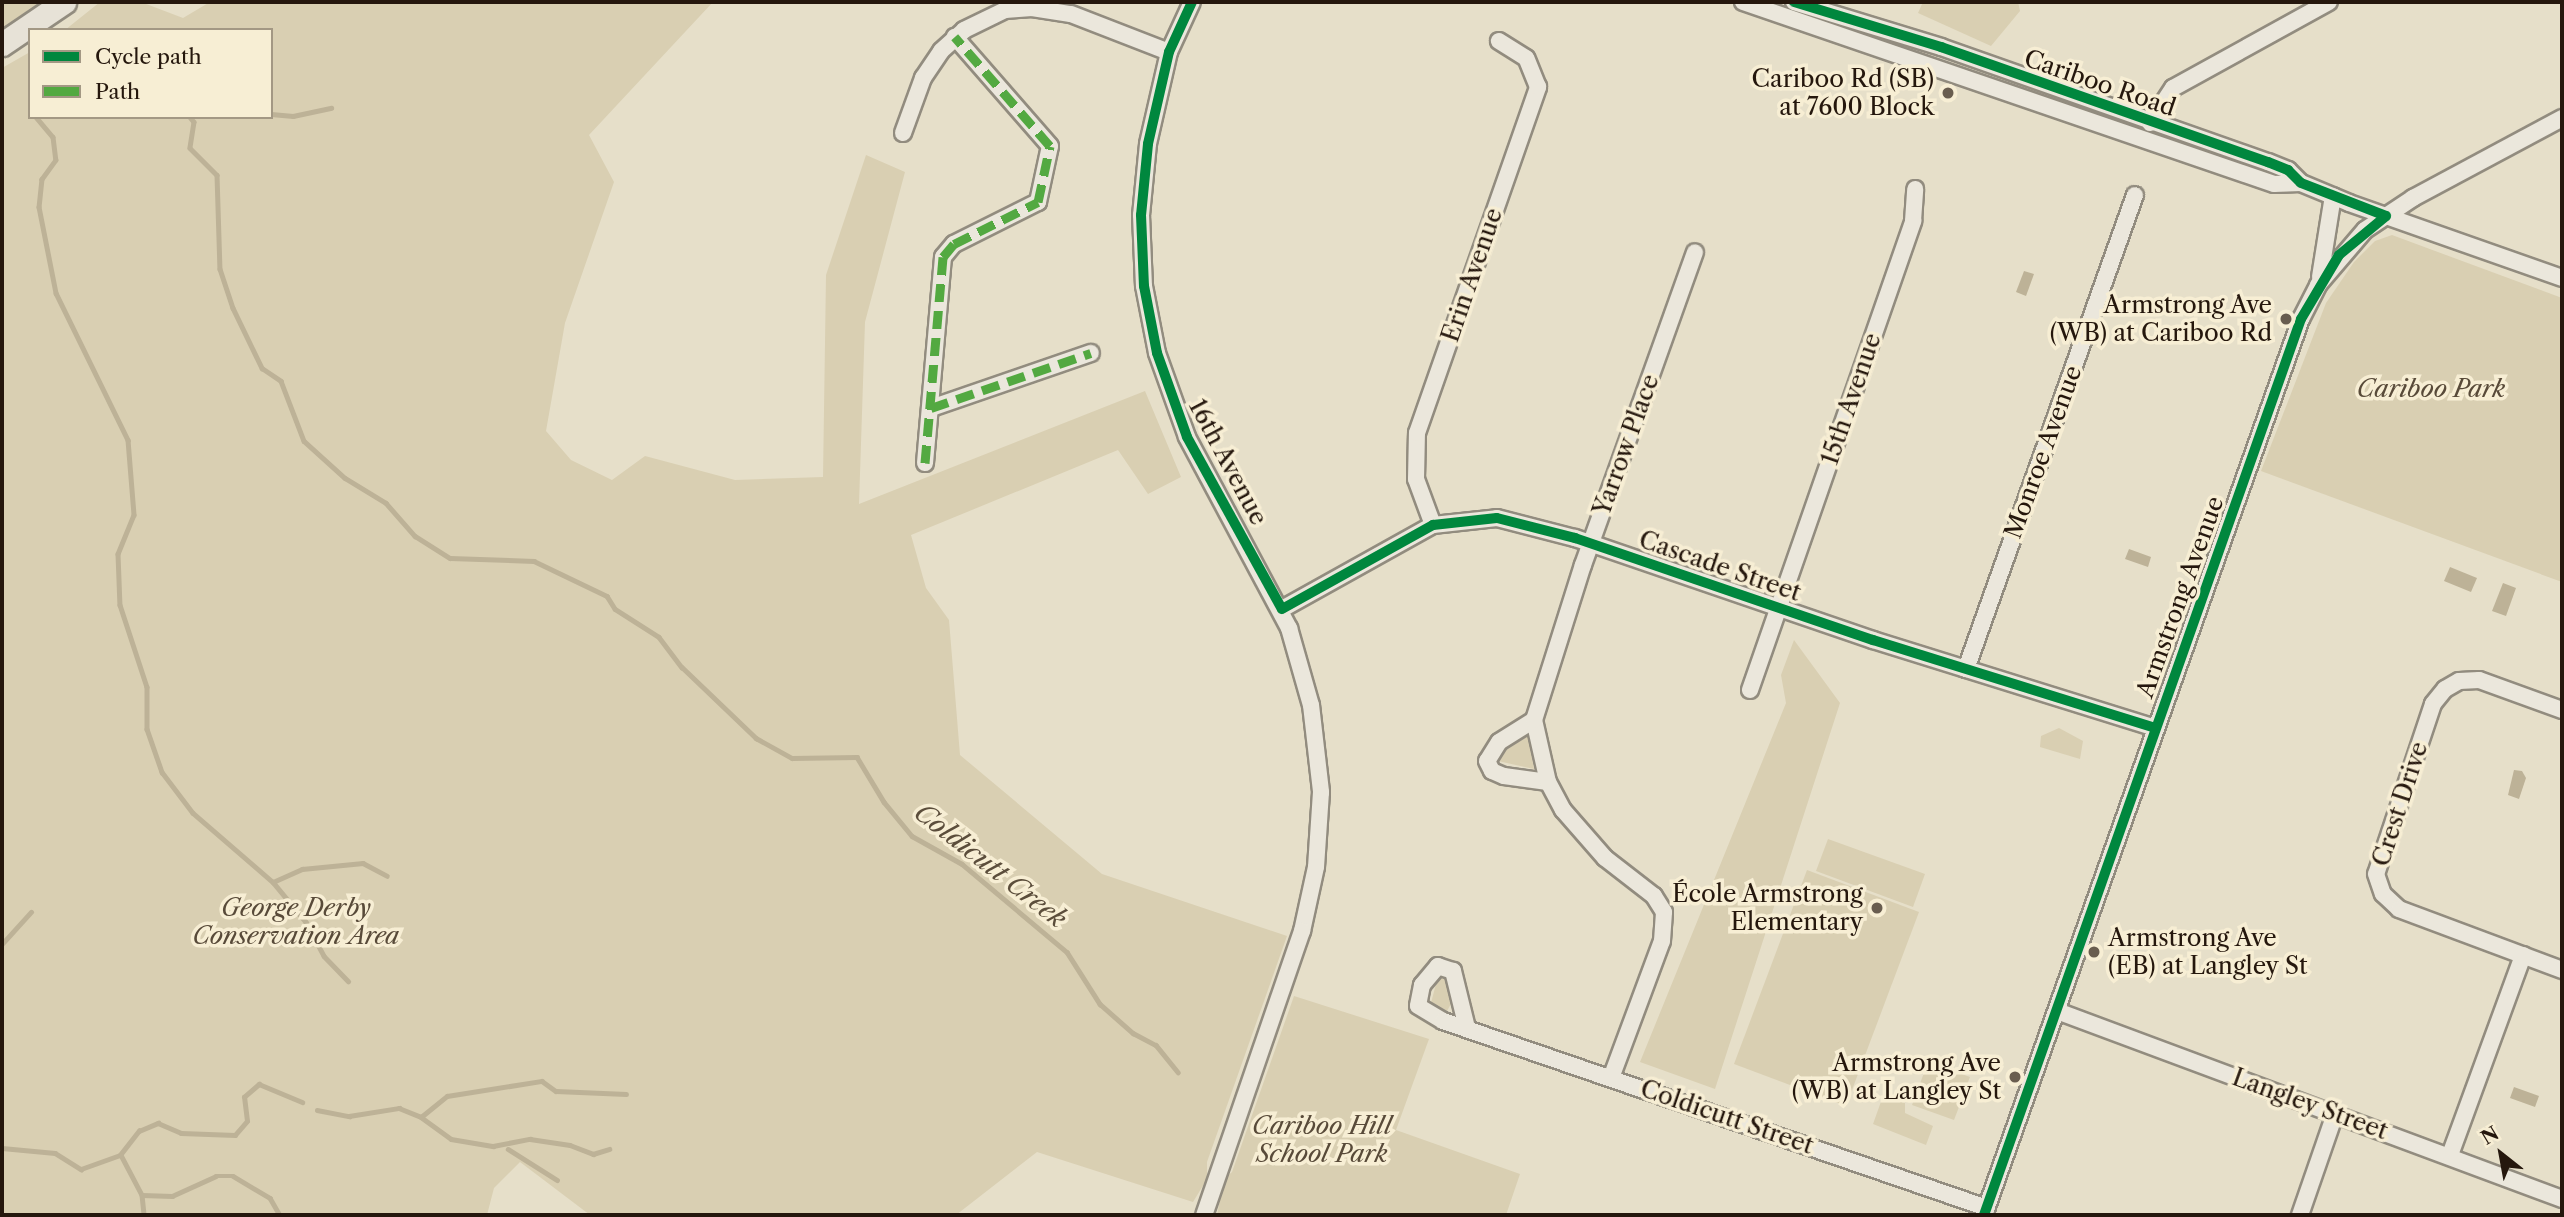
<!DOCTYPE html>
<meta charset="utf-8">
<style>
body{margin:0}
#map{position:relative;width:2564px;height:1217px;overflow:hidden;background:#e6dfc9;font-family:"Libre Caslon Text",serif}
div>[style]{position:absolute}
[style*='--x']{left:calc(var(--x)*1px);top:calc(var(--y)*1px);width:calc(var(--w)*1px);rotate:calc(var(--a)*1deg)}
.green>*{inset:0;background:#d9cfb2}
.water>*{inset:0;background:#bdb297}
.stream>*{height:4.5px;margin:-2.25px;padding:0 2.25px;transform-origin:2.25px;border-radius:2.25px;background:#bdb297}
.roads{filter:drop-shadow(2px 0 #928c7f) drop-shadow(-2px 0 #928c7f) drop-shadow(0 2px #928c7f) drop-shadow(0 -2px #928c7f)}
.minor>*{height:16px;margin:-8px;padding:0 8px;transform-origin:8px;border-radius:8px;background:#ebe7dc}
.highway>*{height:23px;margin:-11.5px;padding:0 11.5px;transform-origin:11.5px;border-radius:11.5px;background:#e7e2d7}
.quiet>*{height:9px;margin-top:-4.5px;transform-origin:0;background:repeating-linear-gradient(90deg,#53a941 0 18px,transparent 0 27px)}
.cycleway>*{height:10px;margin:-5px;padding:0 5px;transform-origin:5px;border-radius:5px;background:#00873e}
.dots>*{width:19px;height:19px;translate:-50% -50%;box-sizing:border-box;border:4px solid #f7eed4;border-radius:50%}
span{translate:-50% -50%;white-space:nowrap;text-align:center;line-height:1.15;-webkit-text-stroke:7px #f7eed4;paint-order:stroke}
.poi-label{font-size:24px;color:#25170d}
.right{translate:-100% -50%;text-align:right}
.left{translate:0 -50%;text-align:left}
.street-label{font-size:24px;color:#25170d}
.park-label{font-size:24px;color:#584a39;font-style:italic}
.water-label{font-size:26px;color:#5b4d3b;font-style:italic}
.frame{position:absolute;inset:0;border:4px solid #25170d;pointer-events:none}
.legend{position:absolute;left:28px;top:28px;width:245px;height:91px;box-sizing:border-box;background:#f7eed4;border:2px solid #a39884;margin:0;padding:9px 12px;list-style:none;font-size:21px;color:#25170d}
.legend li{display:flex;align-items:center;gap:14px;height:35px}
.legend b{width:35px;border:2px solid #a39884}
.north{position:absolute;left:2466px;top:1119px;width:70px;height:70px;-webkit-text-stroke:5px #f7eed4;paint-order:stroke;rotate:329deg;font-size:19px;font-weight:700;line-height:28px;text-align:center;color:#25170d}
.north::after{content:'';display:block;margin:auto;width:24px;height:32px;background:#25170d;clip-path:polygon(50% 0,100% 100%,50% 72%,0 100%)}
</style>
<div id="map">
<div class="green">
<div style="clip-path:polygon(2px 2px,54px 2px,2px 35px)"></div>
<div style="clip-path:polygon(100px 2px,141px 2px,183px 18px,210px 2px,713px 2px,589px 135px,614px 182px,565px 323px,546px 431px,571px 460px,612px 480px,645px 456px,735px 480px,823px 477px,826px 275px,866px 155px,905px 172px,865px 322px,859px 504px,1145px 391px,1181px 477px,1148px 494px,1118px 450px,911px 535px,926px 588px,949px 620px,960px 755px,1102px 874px,1287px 936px,1207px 1162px,1207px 1179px,1193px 1202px,1037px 1152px,956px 1215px,590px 1215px,520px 1162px,494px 1188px,487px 1215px,2px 1215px,2px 68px,30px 52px,30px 117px,271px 117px,271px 30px,65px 30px)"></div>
<div style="clip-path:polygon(1923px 2px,2018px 2px,2020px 11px,1991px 46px,1918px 13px)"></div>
<div style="clip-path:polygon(2392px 235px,2562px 298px,2562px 582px,2261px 471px,2326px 303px,2354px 262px,2375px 241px)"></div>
<div style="clip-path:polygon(1794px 640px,1840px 703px,1715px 1089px,1640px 1062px,1786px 703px,1781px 675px)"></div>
<div style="clip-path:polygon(2059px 728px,2083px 741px,2080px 759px,2040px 747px,2041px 736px)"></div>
<div style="clip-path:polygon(1528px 736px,1534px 769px,1498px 761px,1500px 754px)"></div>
<div style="clip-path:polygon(1828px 839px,1925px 874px,1913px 907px,1816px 871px)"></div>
<div style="clip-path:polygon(1807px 870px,1919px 912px,1846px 1106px,1734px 1064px)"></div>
<div style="clip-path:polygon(1445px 978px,1452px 1002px,1447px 1011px,1431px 1003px,1437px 980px)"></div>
<div style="clip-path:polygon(1294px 996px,1429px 1039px,1396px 1130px,1520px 1174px,1506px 1215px,1217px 1215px,1224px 1179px,1232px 1172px)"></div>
<div style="clip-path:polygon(1928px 1062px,1970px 1077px,1962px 1097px,1927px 1085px,1962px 1099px,1954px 1120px,1912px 1105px)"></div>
<div style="clip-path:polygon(1883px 1096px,1905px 1103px,1905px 1113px,1933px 1126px,1926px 1145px,1873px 1124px)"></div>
</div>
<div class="water">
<div style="clip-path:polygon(2024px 271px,2034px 274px,2026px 296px,2016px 292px)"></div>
<div style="clip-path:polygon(2129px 549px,2151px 557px,2148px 567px,2125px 559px)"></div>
<div style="clip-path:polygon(2450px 567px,2477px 578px,2471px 592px,2444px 581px)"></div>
<div style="clip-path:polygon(2503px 583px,2516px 588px,2506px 616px,2492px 611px)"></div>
<div style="clip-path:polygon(2514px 770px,2522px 771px,2526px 778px,2519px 799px,2508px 795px)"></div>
<div style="clip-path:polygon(2514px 1087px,2539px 1096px,2535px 1107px,2510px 1098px)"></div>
</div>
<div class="stream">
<div style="--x:271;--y:114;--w:22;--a:5"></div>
<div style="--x:293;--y:116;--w:39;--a:-12"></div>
<div style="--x:36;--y:117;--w:26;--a:50"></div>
<div style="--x:53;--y:137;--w:23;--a:83"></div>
<div style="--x:56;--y:160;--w:24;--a:126"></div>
<div style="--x:42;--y:179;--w:28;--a:96"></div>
<div style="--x:39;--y:207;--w:88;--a:78.8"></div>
<div style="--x:56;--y:293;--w:164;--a:63.9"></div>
<div style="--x:128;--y:440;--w:75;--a:85.4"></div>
<div style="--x:134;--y:515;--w:42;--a:112.3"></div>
<div style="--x:118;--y:554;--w:51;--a:87.8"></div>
<div style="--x:120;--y:605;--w:86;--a:71.8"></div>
<div style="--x:147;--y:687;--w:42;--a:90"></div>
<div style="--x:147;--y:729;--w:46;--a:70.8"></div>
<div style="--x:162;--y:772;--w:51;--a:52.9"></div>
<div style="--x:193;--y:813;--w:106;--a:40.8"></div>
<div style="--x:273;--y:882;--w:52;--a:50.5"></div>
<div style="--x:306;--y:922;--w:38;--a:62"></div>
<div style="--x:324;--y:956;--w:35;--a:46"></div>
<div style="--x:190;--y:117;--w:6;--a:51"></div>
<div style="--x:194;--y:122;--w:26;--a:99"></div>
<div style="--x:190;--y:148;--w:38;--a:45"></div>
<div style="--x:217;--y:175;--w:94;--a:88.2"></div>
<div style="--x:220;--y:269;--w:41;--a:71.6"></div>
<div style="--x:233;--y:308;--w:67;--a:64.2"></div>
<div style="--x:262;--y:368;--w:23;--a:34"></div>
<div style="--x:281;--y:381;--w:64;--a:69"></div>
<div style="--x:304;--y:441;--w:55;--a:42.1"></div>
<div style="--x:345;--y:478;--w:48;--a:31.4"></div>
<div style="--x:386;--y:503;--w:44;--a:48.7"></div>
<div style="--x:415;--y:536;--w:41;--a:32.2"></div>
<div style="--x:450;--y:558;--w:84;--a:2"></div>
<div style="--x:534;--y:561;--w:81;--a:25.6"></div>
<div style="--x:607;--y:596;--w:15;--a:58"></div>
<div style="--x:615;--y:609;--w:52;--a:32.5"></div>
<div style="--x:659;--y:637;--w:38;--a:53"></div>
<div style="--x:682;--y:667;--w:103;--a:43.8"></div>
<div style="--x:756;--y:738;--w:41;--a:29.1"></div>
<div style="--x:792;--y:758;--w:65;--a:-0.9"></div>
<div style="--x:857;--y:757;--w:52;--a:59"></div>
<div style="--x:884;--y:802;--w:44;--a:50.5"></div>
<div style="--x:912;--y:836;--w:57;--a:29.2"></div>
<div style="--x:962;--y:864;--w:137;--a:40"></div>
<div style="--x:1067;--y:952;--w:62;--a:57.6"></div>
<div style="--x:1100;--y:1004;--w:44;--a:41.3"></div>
<div style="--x:1133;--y:1033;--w:26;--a:28"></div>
<div style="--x:1156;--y:1045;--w:35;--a:51"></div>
<div style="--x:273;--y:882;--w:32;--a:-24"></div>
<div style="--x:302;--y:869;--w:61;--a:-5.6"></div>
<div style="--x:363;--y:863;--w:27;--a:28"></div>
<div style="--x:2;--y:944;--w:43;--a:-47.8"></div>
<div style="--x:317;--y:1110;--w:33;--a:11"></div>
<div style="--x:349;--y:1116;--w:51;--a:-9.1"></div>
<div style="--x:399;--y:1108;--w:24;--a:22"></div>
<div style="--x:421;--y:1117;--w:33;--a:-39"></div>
<div style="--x:447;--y:1096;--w:96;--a:-9"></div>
<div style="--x:542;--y:1081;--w:17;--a:36"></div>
<div style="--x:556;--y:1091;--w:70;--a:2.5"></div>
<div style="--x:421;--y:1117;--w:37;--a:36"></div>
<div style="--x:451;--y:1139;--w:43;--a:9.5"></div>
<div style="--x:493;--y:1146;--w:38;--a:-11"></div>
<div style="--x:530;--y:1139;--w:40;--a:8.5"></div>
<div style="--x:570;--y:1145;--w:25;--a:21"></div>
<div style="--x:593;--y:1154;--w:17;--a:-17"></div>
<div style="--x:2;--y:1148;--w:53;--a:5.4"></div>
<div style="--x:55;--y:1153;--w:31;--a:32"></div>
<div style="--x:81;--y:1169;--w:41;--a:-19.7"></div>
<div style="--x:120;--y:1155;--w:31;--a:-52"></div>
<div style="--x:139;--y:1131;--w:21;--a:-23"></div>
<div style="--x:158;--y:1123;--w:25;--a:23"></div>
<div style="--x:181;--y:1133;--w:54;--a:2.1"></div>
<div style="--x:235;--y:1135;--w:18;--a:-49"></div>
<div style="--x:247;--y:1121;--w:24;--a:-97"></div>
<div style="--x:244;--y:1097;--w:20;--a:-41"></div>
<div style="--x:259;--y:1084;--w:47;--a:22.7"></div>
<div style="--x:508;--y:1149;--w:58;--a:32.3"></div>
<div style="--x:121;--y:1155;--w:45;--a:62.3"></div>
<div style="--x:142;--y:1195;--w:20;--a:84"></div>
<div style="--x:142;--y:1195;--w:30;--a:2"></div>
<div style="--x:172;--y:1196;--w:48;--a:-24.4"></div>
<div style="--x:216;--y:1176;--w:17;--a:0"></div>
<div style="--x:233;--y:1176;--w:43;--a:30.7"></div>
<div style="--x:270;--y:1198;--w:20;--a:60"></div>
</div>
<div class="roads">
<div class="minor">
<div style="--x:1192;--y:2;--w:55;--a:114.7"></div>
<div style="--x:1169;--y:52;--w:94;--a:102.9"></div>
<div style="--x:1148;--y:144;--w:71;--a:95.6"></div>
<div style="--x:1141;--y:215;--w:71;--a:87.6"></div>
<div style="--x:1144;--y:286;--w:68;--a:79"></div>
<div style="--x:1157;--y:353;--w:89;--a:70.3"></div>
<div style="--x:1187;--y:437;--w:217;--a:61.9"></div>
<div style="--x:1289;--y:628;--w:80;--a:74.1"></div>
<div style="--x:1311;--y:705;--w:88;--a:83.4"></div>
<div style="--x:1321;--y:792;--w:75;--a:93.8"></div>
<div style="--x:1316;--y:867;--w:66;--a:102.3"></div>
<div style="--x:1302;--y:931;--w:300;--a:109"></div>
<div style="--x:1743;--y:2;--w:561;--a:18.92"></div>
<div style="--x:2274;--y:184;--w:27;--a:-2"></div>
<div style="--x:1794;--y:2;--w:154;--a:17"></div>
<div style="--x:1941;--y:47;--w:347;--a:19.4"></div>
<div style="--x:2268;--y:162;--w:22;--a:22"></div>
<div style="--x:2288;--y:170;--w:18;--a:45"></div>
<div style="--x:2301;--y:183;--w:52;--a:22.6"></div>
<div style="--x:2349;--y:203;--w:226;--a:19.4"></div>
<div style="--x:2150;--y:123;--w:42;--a:-56.7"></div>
<div style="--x:2173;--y:88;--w:178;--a:-28.9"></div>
<div style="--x:903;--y:133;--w:59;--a:-70"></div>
<div style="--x:923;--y:78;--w:32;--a:-56"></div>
<div style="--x:941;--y:51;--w:31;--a:-42"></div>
<div style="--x:964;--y:30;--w:46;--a:-26"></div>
<div style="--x:1005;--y:10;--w:27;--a:-4"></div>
<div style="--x:1032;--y:8;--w:39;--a:9"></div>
<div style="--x:1071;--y:14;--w:105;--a:21.2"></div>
<div style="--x:2320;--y:277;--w:82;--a:-80.9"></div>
<div style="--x:931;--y:408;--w:169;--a:-19"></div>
<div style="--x:925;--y:463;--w:207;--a:-85"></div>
<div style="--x:943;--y:257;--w:17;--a:-50"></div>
<div style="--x:954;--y:244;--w:94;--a:-26.6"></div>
<div style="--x:1038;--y:202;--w:57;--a:-77.9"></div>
<div style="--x:1050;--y:146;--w:145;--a:-131.1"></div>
<div style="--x:1433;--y:525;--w:49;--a:-110.3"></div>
<div style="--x:1416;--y:479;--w:46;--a:-88.8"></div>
<div style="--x:1417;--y:433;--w:367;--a:-70.7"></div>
<div style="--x:1538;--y:87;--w:31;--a:-112"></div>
<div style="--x:1526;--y:58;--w:32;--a:-148"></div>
<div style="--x:1282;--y:609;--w:173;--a:-29.1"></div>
<div style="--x:1433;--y:525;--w:64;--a:-6.2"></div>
<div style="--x:1497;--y:518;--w:81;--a:14.4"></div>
<div style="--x:1575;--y:538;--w:315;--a:18.9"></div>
<div style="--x:1873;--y:640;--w:295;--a:17.3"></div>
<div style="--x:1966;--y:669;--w:503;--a:-70.38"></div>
<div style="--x:1750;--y:690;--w:497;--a:-70.8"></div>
<div style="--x:1913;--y:221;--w:32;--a:-86"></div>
<div style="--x:2562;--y:710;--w:88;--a:-160.1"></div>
<div style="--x:2479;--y:680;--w:20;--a:177"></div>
<div style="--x:2459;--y:681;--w:16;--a:150"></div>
<div style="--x:2445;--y:689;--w:19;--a:129"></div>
<div style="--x:2433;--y:704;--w:179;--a:108.5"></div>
<div style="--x:2376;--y:874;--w:21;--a:71"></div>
<div style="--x:2383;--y:894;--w:22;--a:43"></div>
<div style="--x:2399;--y:909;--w:174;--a:20.5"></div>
<div style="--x:1534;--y:720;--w:41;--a:147.8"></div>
<div style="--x:1499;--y:742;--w:22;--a:122"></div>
<div style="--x:1487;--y:761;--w:11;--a:63"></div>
<div style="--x:1492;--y:771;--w:13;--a:23"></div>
<div style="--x:1504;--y:776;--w:44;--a:7.8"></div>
<div style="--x:2057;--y:1011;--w:539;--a:20.42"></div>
<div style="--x:1467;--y:1028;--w:59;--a:-103.8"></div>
<div style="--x:1453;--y:971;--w:16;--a:-162"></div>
<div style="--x:1438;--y:966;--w:25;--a:130"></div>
<div style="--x:1422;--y:985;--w:21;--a:101"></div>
<div style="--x:1418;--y:1006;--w:29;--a:31"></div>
<div style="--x:1443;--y:1021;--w:575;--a:18.97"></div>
<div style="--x:1611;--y:1078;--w:146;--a:-69.6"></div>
<div style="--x:1662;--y:941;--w:29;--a:-86"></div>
<div style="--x:1664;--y:912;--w:19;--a:-122"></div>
<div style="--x:1654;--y:896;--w:62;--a:-142.2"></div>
<div style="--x:1605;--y:858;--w:64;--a:-131.2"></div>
<div style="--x:1563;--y:810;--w:32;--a:-118"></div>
<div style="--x:1548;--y:782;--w:64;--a:-102.7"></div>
<div style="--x:1534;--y:720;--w:163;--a:-72.5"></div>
<div style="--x:1583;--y:565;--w:332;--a:-70.3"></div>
<div style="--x:2450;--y:1155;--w:213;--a:-69.9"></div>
<div style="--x:1984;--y:1215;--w:950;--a:-70.52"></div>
<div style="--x:2301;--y:319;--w:38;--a:-63"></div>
<div style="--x:2318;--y:285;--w:72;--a:-49.5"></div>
<div style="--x:2365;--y:230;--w:58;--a:-33.7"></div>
<div style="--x:2413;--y:198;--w:169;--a:-28.2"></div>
<div style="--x:2300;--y:1215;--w:107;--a:-70.9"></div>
</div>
<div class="highway">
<div style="--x:2;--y:44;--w:75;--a:-34.1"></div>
</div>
</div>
<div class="quiet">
<div style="--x:931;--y:408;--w:169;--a:-19"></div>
<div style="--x:925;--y:463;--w:207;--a:-85"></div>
<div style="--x:943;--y:257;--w:17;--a:-50"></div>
<div style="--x:954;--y:244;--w:94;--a:-26.6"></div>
<div style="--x:1038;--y:202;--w:57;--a:-77.9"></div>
<div style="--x:1050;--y:146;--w:145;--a:-131.1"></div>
</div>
<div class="cycleway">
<div style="--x:1192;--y:2;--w:55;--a:114.7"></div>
<div style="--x:1169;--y:52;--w:94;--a:102.9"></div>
<div style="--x:1148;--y:144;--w:71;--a:95.6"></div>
<div style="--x:1141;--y:215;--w:71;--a:87.6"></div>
<div style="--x:1144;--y:286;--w:68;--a:79"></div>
<div style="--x:1157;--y:353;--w:89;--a:70.3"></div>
<div style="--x:1187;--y:437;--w:196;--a:61.1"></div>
<div style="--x:1282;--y:609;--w:173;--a:-29.1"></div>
<div style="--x:1433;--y:525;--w:64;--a:-6.2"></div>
<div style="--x:1497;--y:518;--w:81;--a:14.4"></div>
<div style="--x:1575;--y:538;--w:315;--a:18.9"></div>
<div style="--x:1873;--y:640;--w:295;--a:17.3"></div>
<div style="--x:1794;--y:2;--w:154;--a:17"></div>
<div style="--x:1941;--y:47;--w:347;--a:19.4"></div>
<div style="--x:2268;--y:162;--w:22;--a:22"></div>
<div style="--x:2288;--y:170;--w:18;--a:45"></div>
<div style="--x:2301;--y:183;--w:91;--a:21.2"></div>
<div style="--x:1984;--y:1215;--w:950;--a:-70.52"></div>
<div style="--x:2301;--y:319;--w:74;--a:-59.3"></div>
<div style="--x:2339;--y:255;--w:61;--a:-39.7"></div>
</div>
<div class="dots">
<div style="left:1948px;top:93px;background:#695d4f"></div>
<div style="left:2286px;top:319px;background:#695d4f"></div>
<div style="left:1877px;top:908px;background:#695d4f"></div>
<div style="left:2094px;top:952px;background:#695d4f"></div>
<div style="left:2015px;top:1077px;background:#695d4f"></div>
</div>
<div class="poi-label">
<span class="right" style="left:1934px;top:93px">Cariboo Rd (SB)<br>at 7600 Block</span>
<span class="right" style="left:2272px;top:319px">Armstrong Ave<br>(WB) at Cariboo Rd</span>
<span class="right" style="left:1863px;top:908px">École Armstrong<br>Elementary</span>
<span class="left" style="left:2108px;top:952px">Armstrong Ave<br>(EB) at Langley St</span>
<span class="right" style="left:2001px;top:1077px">Armstrong Ave<br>(WB) at Langley St</span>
</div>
<div class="street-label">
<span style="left:2100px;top:83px;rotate:19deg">Cariboo Road</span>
<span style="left:1472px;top:275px;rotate:-71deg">Erin Avenue</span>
<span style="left:1851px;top:399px;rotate:-71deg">15th Avenue</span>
<span style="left:1626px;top:445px;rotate:-70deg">Yarrow Place</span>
<span style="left:2043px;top:452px;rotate:-70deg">Monroe Avenue</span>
<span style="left:1228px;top:462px;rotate:62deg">16th Avenue</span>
<span style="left:1720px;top:566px;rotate:19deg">Cascade Street</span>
<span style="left:2180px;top:597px;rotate:-70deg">Armstrong Avenue</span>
<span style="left:2400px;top:804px;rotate:-72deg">Crest Drive</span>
<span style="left:2310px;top:1104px;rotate:20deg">Langley Street</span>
<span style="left:1727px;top:1117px;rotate:19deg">Coldicutt Street</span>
</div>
<div class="park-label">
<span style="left:2431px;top:389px">Cariboo Park</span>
<span style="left:296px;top:922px">George Derby<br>Conservation Area</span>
<span style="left:1322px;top:1140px">Cariboo Hill<br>School Park</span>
</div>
<div class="water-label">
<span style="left:990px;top:866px;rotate:38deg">Coldicutt Creek</span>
</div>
<div class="frame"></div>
<ul class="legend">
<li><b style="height:9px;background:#00873e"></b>Cycle path</li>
<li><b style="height:9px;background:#53a941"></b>Path</li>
</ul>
<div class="north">N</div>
</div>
